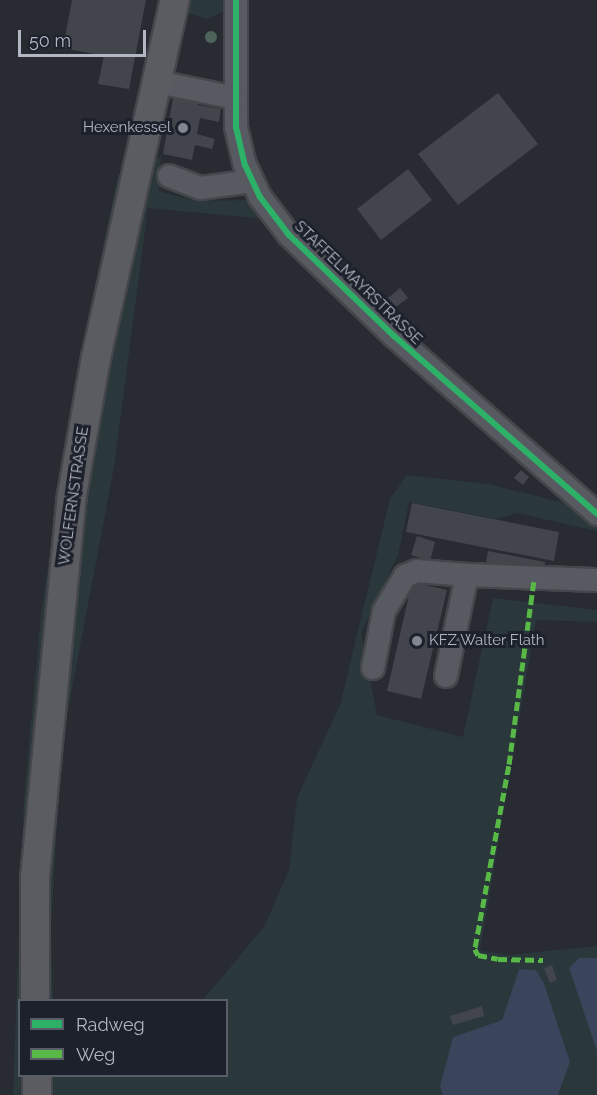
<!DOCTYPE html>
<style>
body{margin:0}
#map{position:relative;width:597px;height:1095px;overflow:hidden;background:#282b32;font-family:Raleway,sans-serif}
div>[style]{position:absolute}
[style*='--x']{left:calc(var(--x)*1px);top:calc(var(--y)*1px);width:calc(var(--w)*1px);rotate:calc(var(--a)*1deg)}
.green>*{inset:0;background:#2a383b}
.water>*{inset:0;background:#3a445a}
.building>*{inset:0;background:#42454b}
.roads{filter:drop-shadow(2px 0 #44464b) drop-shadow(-2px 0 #44464b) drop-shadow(0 2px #44464b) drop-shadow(0 -2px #44464b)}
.minor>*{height:22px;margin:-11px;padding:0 11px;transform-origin:11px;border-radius:11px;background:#575a61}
.major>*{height:28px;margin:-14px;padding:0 14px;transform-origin:14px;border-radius:14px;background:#5a5c62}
.quiet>*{height:4.5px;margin-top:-2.25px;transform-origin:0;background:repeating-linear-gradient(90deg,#58b947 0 9px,transparent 0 13.5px)}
.cycleway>*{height:6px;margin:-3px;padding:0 3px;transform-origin:3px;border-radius:3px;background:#2db169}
.trees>*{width:12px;height:12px;margin:-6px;border-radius:50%;background:#4e6359}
.dots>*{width:16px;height:16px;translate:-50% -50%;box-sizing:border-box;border:3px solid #1d212c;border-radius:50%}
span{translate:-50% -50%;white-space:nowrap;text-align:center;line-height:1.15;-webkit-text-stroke:6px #1d212c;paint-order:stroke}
.poi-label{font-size:15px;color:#b2b7c3}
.right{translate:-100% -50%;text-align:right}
.left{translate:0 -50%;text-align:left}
.street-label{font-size:15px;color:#b2b7c3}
.legend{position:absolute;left:18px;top:999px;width:210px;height:78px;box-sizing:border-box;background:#1d212c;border:2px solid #595d68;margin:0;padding:8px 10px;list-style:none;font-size:18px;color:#b2b7c3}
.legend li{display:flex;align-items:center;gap:12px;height:30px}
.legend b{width:30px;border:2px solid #595d68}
.scale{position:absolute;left:18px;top:30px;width:128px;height:27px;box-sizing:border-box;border:3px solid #b2b7c3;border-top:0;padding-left:8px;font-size:18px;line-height:21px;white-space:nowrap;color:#b2b7c3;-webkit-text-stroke:4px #1d212c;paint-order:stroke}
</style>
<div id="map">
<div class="green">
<div style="clip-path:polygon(186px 0,227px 0,227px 10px,207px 19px,185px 12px)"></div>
<div style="clip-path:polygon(evenodd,161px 156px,159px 191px,196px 201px,254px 200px,597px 502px,597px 531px,517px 513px,497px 519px,409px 502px,398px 555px,361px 633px,377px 715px,463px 737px,493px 598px,597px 610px,597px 622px,536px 620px,480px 950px,508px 955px,597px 946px,597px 958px,579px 958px,597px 1051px,597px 1095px,558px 1095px,570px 1062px,544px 983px,536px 970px,519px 969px,502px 1020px,453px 1037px,440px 1086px,443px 1095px,13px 1095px,24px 799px,41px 614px,74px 387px,118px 175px,126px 177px,161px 156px,148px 208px,267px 219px,294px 254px,356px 316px,569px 504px,488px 484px,407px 475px,390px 499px,340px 705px,297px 798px,289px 870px,264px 927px,203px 1000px,226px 1000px,226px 1076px,20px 1076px,20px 1000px,53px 1000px,51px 927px,62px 741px,114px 467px,148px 208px)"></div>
</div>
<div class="water">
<div style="clip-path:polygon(579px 958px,597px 958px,597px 1051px,569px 968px)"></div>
<div style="clip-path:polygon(519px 969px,536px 970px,544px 983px,570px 1062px,558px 1095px,443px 1095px,440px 1086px,453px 1037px,502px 1020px)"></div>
</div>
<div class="building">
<div style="clip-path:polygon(72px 0,146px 0,129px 89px,98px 84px,104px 56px,63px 48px)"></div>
<div style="clip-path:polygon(185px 93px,200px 95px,198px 105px,221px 109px,219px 122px,200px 118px,197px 134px,215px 139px,212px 149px,195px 145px,192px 160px,163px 154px,173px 98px,184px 100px)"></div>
<div style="clip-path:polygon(498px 93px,538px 144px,458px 205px,418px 154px)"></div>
<div style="clip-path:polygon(408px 169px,432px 200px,381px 240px,357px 209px)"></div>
<div style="clip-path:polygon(400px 288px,408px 298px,396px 307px,388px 298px)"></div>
<div style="clip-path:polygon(521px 470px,529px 477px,523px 485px,514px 478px)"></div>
<div style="clip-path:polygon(412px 503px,559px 532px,554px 561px,406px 532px)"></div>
<div style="clip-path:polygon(417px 536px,435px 542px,430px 561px,411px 555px)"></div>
<div style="clip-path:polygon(488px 551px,545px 562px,543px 574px,486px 562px)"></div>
<div style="clip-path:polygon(412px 582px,447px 590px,421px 699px,387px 691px)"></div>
<div style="clip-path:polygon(552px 965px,557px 980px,550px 983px,544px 968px)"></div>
<div style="clip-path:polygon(482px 1006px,484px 1016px,453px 1025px,450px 1016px)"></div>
</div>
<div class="roads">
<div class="minor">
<div style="--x:236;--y:0;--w:127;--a:90"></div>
<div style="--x:236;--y:127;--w:39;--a:77"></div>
<div style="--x:245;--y:165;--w:35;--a:65"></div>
<div style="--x:260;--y:197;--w:48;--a:52.7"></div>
<div style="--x:289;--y:235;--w:146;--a:43.9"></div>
<div style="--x:394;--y:336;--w:270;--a:41.2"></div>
<div style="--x:158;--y:82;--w:79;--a:11.7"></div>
<div style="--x:169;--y:176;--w:34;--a:21"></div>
<div style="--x:201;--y:188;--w:51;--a:-7.8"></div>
<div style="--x:373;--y:668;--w:58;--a:-79.1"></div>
<div style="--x:384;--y:611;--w:41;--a:-59"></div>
<div style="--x:405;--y:576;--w:13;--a:-23"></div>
<div style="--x:417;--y:571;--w:50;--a:4.6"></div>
<div style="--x:446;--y:676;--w:103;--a:-78.3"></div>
<div style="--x:467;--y:575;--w:130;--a:2.2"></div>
</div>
<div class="major">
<div style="--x:35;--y:1000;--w:122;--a:-90"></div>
<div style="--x:35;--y:878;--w:385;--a:-84.5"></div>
<div style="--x:72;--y:495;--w:139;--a:-80.1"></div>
<div style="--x:96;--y:358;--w:367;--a:-77.6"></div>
<div style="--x:37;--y:1076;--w:19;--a:90"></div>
</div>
</div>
<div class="quiet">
<div style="--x:534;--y:582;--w:186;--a:97.7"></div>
<div style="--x:509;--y:766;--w:186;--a:100.5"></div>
<div style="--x:475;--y:949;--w:7;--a:63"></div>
<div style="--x:478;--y:955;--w:20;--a:11"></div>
<div style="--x:498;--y:959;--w:45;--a:1.3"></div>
</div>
<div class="cycleway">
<div style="--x:236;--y:0;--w:127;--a:90"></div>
<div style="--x:236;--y:127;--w:39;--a:77"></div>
<div style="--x:245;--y:165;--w:35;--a:65"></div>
<div style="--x:260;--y:197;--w:48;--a:52.7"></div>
<div style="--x:289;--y:235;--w:146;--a:43.9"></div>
<div style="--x:394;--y:336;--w:270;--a:41.2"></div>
</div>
<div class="trees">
<div style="left:211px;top:37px"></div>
</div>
<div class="dots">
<div style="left:183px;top:128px;background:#828690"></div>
<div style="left:417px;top:641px;background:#828690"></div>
</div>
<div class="poi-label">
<span class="right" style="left:171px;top:128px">Hexenkessel</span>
<span class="left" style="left:429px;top:641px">KFZ Walter Flath</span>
</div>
<div class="street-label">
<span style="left:358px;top:283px;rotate:44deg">STAFFELMAYRSTRASSE</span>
<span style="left:74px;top:496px;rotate:-82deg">WOLFERNSTRASSE</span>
</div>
<ul class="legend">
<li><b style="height:8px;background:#2db169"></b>Radweg</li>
<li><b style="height:8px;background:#58b947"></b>Weg</li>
</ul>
<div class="scale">50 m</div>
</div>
